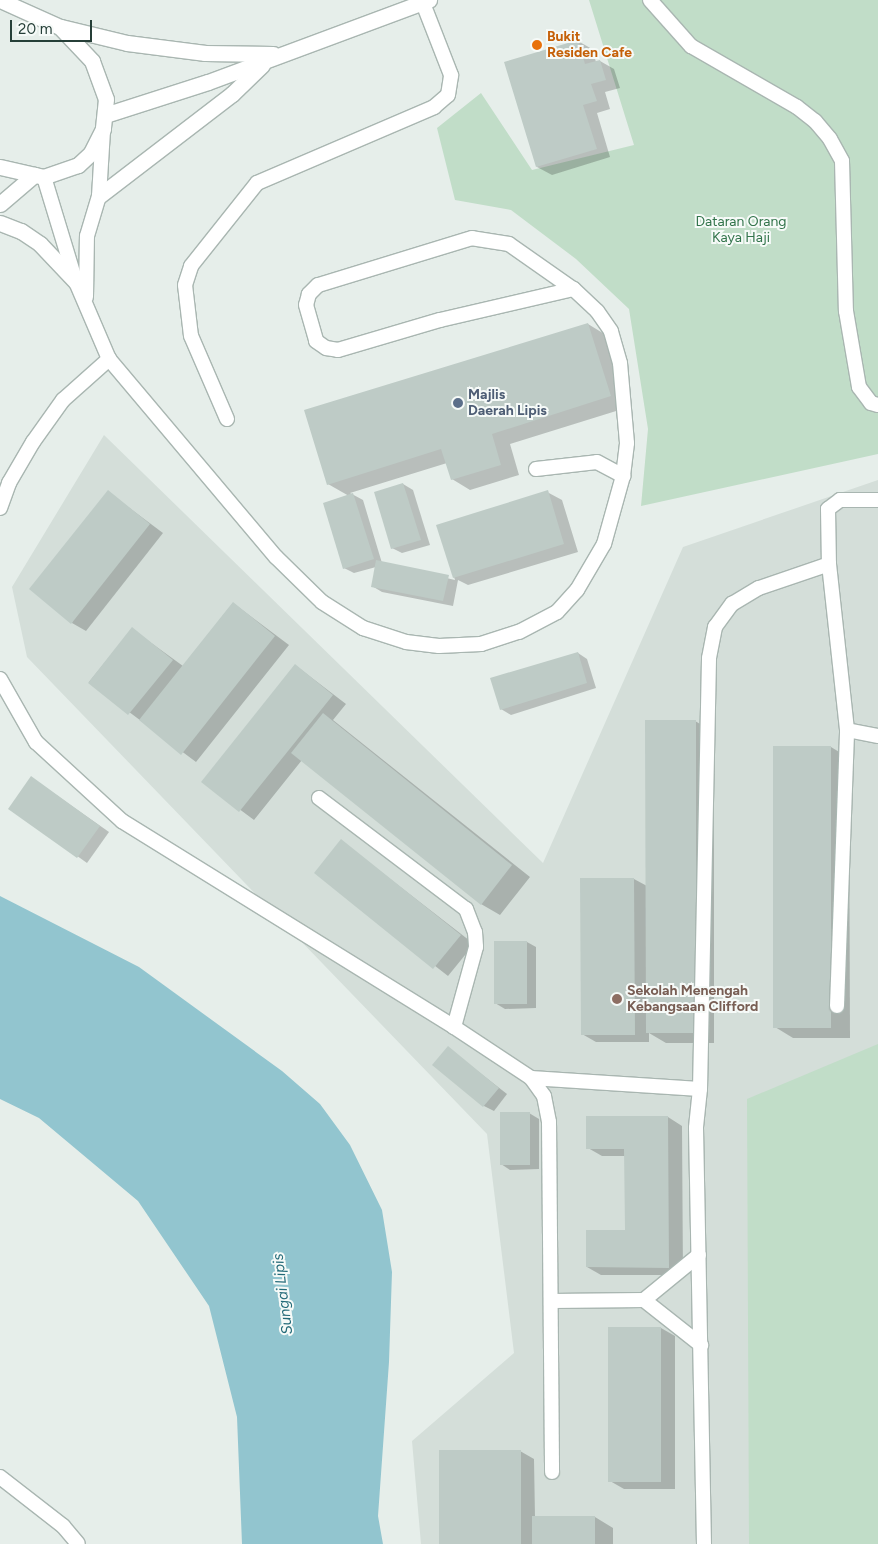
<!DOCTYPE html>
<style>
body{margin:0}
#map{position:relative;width:878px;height:1544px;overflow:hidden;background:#e6eeea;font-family:Figtree,sans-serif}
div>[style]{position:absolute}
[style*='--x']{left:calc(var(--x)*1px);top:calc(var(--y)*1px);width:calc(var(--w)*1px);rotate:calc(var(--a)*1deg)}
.built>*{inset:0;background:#d4ded9}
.green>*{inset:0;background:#c1ddc8}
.water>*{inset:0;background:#92c5cf}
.shadow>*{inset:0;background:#0003}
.building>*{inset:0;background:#becbc6}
.roads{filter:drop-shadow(1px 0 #a9b6b1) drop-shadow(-1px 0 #a9b6b1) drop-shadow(0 1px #a9b6b1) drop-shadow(0 -1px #a9b6b1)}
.lane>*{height:14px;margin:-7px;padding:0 7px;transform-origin:7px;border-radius:7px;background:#fff}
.secondary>*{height:15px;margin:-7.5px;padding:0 7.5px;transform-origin:7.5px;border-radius:7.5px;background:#fff}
.dots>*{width:14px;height:14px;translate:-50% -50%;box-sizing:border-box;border:2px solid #f6faf8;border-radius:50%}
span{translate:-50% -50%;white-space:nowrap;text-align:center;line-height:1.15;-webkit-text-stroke:4px #f6faf8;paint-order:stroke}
.food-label{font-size:14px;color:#c56008;font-weight:700}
.left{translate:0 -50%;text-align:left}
.park-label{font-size:14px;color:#32744b}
.service-label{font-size:14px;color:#4e5e75;font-weight:700}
.education-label{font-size:14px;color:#785e54;font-weight:700}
.water-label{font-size:15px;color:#236a78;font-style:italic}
.scale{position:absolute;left:10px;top:20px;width:82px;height:22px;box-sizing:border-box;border:2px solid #263f38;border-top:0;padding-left:6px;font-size:15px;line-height:18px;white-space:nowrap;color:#263f38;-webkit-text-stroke:4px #f6faf8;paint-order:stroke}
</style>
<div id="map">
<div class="built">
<div style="clip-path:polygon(104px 435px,543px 863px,683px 547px,878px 480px,878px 1544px,421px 1544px,412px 1441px,514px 1353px,487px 1134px,27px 657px,12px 587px)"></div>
</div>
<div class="green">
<div style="clip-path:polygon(589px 0,878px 0,878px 454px,641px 506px,648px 429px,629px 309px,576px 259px,511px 210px,455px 200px,437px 128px,481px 93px,532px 170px,634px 145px)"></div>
<div style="clip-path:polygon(878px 1044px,878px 1544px,749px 1544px,747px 1099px)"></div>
</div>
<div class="water">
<div style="clip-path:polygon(0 896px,139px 967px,282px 1071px,320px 1104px,350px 1145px,382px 1210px,392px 1272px,389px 1362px,378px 1516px,383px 1544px,242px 1544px,237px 1417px,209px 1306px,138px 1201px,39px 1118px,0 1099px)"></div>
</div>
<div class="shadow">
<div style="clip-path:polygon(578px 41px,592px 49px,596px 62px,600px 61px,614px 69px,620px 88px,605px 92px,610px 109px,597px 113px,610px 157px,552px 175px,537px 167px)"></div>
<div style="clip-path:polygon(588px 324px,606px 335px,629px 407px,510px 444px,519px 475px,470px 490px,452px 479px,447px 463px,350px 493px,363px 500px,382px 563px,455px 580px,438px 526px,547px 492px,562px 500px,578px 552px,468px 585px,458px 580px,453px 606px,382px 592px,372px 586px,376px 567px,354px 573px,344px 568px,349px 496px,328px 484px)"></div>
<div style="clip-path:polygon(403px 484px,413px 490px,430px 545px,402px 553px,392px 548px)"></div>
<div style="clip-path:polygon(108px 492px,163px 533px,86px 631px,72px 623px)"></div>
<div style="clip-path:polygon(233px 603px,289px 645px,196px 762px,89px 682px,132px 629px,183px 666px)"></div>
<div style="clip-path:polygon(578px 653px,587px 659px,596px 688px,511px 715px,501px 709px)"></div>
<div style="clip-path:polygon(295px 665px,346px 704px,333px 720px,530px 877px,500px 915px,481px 904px,302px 760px,254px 820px,203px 782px)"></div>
<div style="clip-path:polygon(695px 721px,714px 732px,714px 1043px,666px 1043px,649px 1033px,649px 1042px,596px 1042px,582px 1034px,634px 879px,647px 886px)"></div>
<div style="clip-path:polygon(831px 747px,849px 758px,850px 1038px,793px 1038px,775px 1027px)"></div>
<div style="clip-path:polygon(32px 778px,109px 832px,87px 863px,10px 808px)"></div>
<div style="clip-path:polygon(341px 841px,474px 944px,448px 976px,316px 873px)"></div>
<div style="clip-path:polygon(527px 942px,536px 947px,536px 1008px,505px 1009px,495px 1003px)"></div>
<div style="clip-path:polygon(448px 1048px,507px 1094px,494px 1111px,484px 1106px)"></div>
<div style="clip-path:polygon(529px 1113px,539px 1119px,539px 1169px,510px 1170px,501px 1164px)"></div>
<div style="clip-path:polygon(588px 1117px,668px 1117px,682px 1126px,683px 1275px,601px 1275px,587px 1267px,626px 1231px,626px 1156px,602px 1156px,588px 1148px)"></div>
<div style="clip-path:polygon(661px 1328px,675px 1336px,675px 1489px,624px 1489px,610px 1481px)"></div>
<div style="clip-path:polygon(520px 1451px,534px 1459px,535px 1517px,595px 1517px,613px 1528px,613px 1544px,440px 1544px)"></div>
</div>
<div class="building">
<div style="clip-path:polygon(578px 40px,585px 64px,600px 60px,606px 80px,591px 84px,597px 101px,583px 105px,597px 149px,536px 167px,504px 62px)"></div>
<div style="clip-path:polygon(588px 323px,611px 396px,492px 434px,501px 465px,451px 480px,441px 449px,327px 485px,304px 410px)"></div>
<div style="clip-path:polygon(403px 483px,421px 540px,391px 549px,374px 492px)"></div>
<div style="clip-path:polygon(108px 490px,150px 524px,71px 624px,29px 589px)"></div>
<div style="clip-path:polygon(548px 490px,564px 544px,453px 578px,436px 525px)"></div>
<div style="clip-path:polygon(353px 493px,374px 559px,343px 569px,323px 503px)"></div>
<div style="clip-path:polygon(376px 560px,449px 575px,443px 601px,371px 587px)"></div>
<div style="clip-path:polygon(233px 602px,275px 636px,181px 755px,139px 720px)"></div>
<div style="clip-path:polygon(132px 627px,173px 660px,128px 715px,88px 683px)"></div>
<div style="clip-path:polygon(578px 652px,587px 683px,500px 710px,490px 678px)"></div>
<div style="clip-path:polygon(295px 664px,333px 695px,239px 812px,201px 782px)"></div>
<div style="clip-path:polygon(323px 713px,512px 865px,481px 905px,291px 753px)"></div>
<div style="clip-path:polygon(645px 720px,696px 720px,696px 1033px,646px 1033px)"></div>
<div style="clip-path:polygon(773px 746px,831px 746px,831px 1028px,773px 1028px)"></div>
<div style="clip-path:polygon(31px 776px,100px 826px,77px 858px,8px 809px)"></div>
<div style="clip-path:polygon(341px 839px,461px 935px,433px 969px,314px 873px)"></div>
<div style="clip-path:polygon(580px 878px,634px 878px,635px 1035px,581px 1035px)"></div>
<div style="clip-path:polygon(494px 941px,527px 941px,527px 1004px,494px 1004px)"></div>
<div style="clip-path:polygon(448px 1046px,499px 1088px,483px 1107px,432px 1065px)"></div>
<div style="clip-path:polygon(500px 1112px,530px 1112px,530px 1165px,500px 1165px)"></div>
<div style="clip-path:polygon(586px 1116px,668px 1116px,669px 1268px,586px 1267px,586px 1230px,625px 1230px,624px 1149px,586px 1149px)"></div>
<div style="clip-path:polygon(608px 1327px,661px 1327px,661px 1482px,608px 1482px)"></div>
<div style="clip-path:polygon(439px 1450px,521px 1450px,521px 1544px,439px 1544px)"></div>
<div style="clip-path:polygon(532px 1516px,595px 1516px,595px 1544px,532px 1544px)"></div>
</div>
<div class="roads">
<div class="lane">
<div style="--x:650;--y:0;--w:62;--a:48.3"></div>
<div style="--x:691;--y:46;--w:122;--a:29.9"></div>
<div style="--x:797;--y:107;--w:23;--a:38"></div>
<div style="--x:815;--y:121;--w:23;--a:50"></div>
<div style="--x:830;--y:139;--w:25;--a:61"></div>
<div style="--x:842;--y:161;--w:150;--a:88.5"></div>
<div style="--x:846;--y:311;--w:77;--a:80.3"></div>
<div style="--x:859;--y:387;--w:20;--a:53"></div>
<div style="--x:871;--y:403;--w:7;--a:16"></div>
<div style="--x:44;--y:177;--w:110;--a:73.1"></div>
<div style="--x:76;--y:282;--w:84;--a:66.8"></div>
<div style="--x:109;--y:359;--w:259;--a:49.9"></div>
<div style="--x:276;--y:557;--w:64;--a:44.4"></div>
<div style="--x:322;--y:602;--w:49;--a:32.4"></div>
<div style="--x:363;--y:628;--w:45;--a:18"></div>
<div style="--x:406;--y:642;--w:33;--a:7"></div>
<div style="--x:439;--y:646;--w:42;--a:-2.7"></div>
<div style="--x:481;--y:644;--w:40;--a:-18"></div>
<div style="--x:519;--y:632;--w:43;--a:-27.8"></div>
<div style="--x:557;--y:612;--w:30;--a:-48"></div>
<div style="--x:577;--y:590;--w:53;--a:-59.6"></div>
<div style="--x:604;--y:544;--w:71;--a:-74.4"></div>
<div style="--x:623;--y:476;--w:33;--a:-83"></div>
<div style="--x:627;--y:443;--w:80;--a:-95"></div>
<div style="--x:620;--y:363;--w:33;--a:-106"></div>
<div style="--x:611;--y:331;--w:24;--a:-125"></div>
<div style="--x:597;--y:311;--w:33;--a:-137"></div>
<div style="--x:573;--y:289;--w:78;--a:-144.9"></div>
<div style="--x:509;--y:244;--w:37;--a:-171"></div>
<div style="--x:472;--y:238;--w:161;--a:163"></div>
<div style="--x:318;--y:285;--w:13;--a:135"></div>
<div style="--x:309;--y:294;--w:11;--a:105"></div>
<div style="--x:306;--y:305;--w:37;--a:74"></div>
<div style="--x:316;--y:341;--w:12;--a:35"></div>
<div style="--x:326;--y:348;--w:12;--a:9"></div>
<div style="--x:338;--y:350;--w:106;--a:-16.4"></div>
<div style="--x:440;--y:320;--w:137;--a:-13.1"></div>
<div style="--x:86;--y:297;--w:61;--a:-89.1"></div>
<div style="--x:87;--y:236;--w:42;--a:-73.3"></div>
<div style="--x:99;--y:196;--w:65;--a:-86.5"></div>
<div style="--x:227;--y:419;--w:90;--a:-113.4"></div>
<div style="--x:191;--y:336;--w:51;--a:-96.7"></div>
<div style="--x:185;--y:285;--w:20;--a:-72"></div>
<div style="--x:191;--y:266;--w:106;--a:-51.5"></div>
<div style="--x:257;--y:183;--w:193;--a:-23.2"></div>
<div style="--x:434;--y:107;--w:18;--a:-41"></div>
<div style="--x:448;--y:95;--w:20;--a:-81"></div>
<div style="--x:451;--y:75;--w:77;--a:-111.3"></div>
<div style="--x:536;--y:469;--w:61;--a:-6.5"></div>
<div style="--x:597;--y:462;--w:30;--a:28"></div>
<div style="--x:878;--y:500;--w:38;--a:180"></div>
<div style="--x:840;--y:500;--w:15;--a:143"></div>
<div style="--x:828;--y:509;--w:55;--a:89"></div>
<div style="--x:829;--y:564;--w:167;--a:83.8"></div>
<div style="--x:847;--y:730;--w:32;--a:11"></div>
<div style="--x:0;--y:508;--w:27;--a:-70"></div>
<div style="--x:9;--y:483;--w:48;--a:-59.7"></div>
<div style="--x:33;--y:442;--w:52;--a:-54.5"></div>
<div style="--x:63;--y:400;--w:62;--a:-41.7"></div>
<div style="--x:0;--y:679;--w:73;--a:60.3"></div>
<div style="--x:36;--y:742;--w:117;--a:42.6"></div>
<div style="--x:122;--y:821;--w:391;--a:31.8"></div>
<div style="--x:454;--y:1027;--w:92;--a:33.5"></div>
<div style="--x:531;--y:1078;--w:22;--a:54"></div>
<div style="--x:544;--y:1096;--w:26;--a:79"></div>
<div style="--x:549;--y:1122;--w:350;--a:89.5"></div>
<div style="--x:319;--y:798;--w:184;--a:37.1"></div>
<div style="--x:466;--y:909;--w:25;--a:69"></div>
<div style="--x:475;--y:932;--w:15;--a:86"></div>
<div style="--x:476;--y:947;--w:83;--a:105.4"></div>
<div style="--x:837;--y:1006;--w:276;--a:-87.9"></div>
<div style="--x:531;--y:1078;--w:169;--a:3.7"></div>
<div style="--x:700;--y:1089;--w:39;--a:96"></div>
<div style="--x:696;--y:1128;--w:416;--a:88.9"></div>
<div style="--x:700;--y:1089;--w:431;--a:-88.8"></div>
<div style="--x:709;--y:658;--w:32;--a:-79"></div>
<div style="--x:715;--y:627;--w:29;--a:-54"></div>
<div style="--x:732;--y:604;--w:31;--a:-31"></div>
<div style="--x:759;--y:588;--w:74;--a:-18.9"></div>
<div style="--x:644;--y:1300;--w:73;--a:38.3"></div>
<div style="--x:552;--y:1301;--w:92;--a:-0.6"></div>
<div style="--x:644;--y:1300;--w:71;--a:-39.3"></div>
<div style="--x:0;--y:1477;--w:80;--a:37.9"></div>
<div style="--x:63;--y:1526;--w:23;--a:50"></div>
</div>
<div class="secondary">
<div style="--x:0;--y:0;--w:66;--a:24.2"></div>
<div style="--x:60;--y:27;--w:47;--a:46.7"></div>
<div style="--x:92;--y:61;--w:40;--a:69.8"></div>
<div style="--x:106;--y:99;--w:30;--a:96"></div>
<div style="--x:103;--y:129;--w:27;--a:117"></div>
<div style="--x:91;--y:153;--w:18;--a:137"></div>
<div style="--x:78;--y:165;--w:36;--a:161"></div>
<div style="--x:44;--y:177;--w:45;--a:-167.2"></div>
<div style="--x:61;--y:27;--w:68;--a:13.6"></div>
<div style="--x:127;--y:43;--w:79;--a:7.3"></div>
<div style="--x:205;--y:53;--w:68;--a:0.8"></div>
<div style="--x:105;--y:115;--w:108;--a:-17.8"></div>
<div style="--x:208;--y:82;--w:236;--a:-20.4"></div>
<div style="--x:99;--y:196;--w:168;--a:-37.5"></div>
<div style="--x:232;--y:94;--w:42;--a:-44"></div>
<div style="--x:0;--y:204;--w:45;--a:-40.5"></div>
<div style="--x:0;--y:223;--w:22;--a:21"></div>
<div style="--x:21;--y:231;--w:23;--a:34"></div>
<div style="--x:40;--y:244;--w:52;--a:46.5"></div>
</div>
</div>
<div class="dots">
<div style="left:537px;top:45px;background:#e8710a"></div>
<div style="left:458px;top:403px;background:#5c6f8a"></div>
<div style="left:617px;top:999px;background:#8d6e63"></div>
</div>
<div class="food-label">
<span class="left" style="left:547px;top:45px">Bukit<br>Residen Cafe</span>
</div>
<div class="park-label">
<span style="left:741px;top:230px">Dataran Orang<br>Kaya Haji</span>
</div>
<div class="service-label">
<span class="left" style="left:468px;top:403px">Majlis<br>Daerah Lipis</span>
</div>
<div class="education-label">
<span class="left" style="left:627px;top:999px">Sekolah Menengah<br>Kebangsaan Clifford</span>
</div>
<div class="water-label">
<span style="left:283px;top:1294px;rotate:-97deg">Sungai Lipis</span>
</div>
<div class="scale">20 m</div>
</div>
